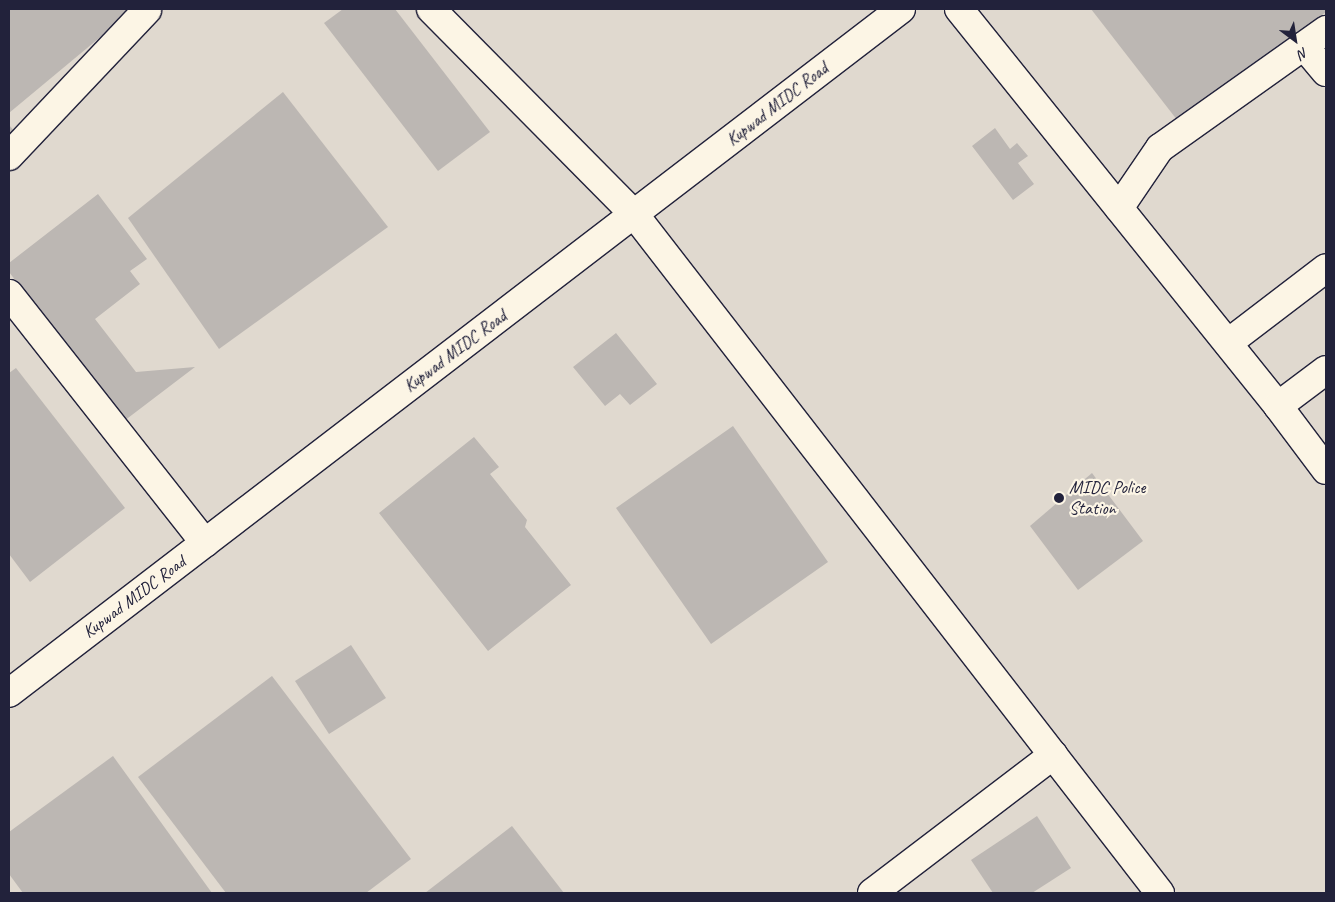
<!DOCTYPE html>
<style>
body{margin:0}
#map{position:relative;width:1335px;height:902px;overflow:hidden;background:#efe8db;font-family:Caveat,sans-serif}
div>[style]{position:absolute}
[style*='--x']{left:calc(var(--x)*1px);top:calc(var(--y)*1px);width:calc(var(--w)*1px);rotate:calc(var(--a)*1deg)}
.built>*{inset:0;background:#e0d9cf}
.building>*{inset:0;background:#bcb7b3}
.roads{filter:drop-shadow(1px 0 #22223b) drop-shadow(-1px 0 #22223b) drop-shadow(0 1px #22223b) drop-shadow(0 -1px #22223b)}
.minor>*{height:28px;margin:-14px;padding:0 14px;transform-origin:14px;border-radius:14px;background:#fcf5e5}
.major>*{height:28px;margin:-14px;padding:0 14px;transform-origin:14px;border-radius:14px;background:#fcf5e5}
.dots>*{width:14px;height:14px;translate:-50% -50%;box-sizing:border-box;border:2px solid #fcf5e5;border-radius:50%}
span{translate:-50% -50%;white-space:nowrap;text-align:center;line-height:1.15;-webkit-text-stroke:4.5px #fcf5e5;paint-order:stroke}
.street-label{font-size:18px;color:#22223b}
.poi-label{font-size:18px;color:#22223b}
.left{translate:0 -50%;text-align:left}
.frame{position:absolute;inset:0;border:10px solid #22223b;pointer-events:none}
.north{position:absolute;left:1270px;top:15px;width:50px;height:50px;-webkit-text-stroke:4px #fcf5e5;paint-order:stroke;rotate:149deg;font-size:14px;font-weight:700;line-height:20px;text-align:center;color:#22223b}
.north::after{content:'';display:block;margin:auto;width:18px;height:22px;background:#22223b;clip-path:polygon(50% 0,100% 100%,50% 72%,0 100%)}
</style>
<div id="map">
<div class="built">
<div style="clip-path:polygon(9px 9px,1326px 9px,1326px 893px,9px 893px)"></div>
</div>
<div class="building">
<div style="clip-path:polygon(9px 9px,134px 9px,9px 113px)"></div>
<div style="clip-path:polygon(343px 9px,395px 9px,490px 132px,438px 171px,324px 23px)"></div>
<div style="clip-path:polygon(1091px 9px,1326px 9px,1326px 12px,1181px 125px)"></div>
<div style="clip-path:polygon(283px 92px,388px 227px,219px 349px,128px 218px)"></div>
<div style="clip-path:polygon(9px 125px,22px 140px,9px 151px)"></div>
<div style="clip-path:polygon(995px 128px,1010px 149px,1017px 143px,1028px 156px,1018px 163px,1034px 184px,1013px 200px,972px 146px)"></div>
<div style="clip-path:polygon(98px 194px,147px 259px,130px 271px,140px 284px,95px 319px,136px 372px,195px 367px,124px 421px,9px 272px,9px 263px)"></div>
<div style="clip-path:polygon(616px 333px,657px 384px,630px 405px,620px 394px,605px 406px,573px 367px)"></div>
<div style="clip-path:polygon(16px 368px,125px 508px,30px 582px,9px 554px,9px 373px)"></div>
<div style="clip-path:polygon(733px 426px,828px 562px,711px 644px,616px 508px)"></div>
<div style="clip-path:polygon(474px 437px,499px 467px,490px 474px,527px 520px,525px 527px,571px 585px,488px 651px,379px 513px)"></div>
<div style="clip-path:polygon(1092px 473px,1143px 541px,1078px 590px,1030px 526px)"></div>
<div style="clip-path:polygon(351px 645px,386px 698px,329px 734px,295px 681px)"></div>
<div style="clip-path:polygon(272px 676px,411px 859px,366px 893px,226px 893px,138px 777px)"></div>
<div style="clip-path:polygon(113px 756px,212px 893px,23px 893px,9px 874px,9px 832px)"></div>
<div style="clip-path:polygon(1037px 816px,1071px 868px,1032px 893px,993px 893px,971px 860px)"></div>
<div style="clip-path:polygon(512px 826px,564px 893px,425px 893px)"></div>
</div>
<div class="roads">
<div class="minor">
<div style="--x:431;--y:9;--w:289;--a:45.3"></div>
<div style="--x:634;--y:214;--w:859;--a:52.24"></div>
<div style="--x:959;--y:9;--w:509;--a:51.22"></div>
<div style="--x:1278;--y:406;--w:60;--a:-36.9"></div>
<div style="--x:1304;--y:46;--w:34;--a:50"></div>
<div style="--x:9;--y:156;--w:201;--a:-46.6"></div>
<div style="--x:1119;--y:208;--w:73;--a:-55.7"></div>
<div style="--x:1160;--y:148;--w:204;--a:-35.4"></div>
<div style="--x:9;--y:294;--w:317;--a:51.8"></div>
<div style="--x:1228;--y:343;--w:123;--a:-37.4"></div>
<div style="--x:1278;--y:406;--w:80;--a:53.1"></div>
<div style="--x:872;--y:893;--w:228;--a:-37.3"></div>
</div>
<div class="major">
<div style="--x:9;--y:693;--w:1124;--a:-37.48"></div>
</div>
</div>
<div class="dots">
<div style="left:1059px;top:498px;background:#22223b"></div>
</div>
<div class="street-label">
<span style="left:777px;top:104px;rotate:-38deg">Kupwad MIDC Road</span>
<span style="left:455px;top:351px;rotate:-37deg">Kupwad MIDC Road</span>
<span style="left:134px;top:597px;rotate:-37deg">Kupwad MIDC Road</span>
</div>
<div class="poi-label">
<span class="left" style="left:1069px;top:498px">MIDC Police<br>Station</span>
</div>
<div class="frame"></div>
<div class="north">N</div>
</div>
